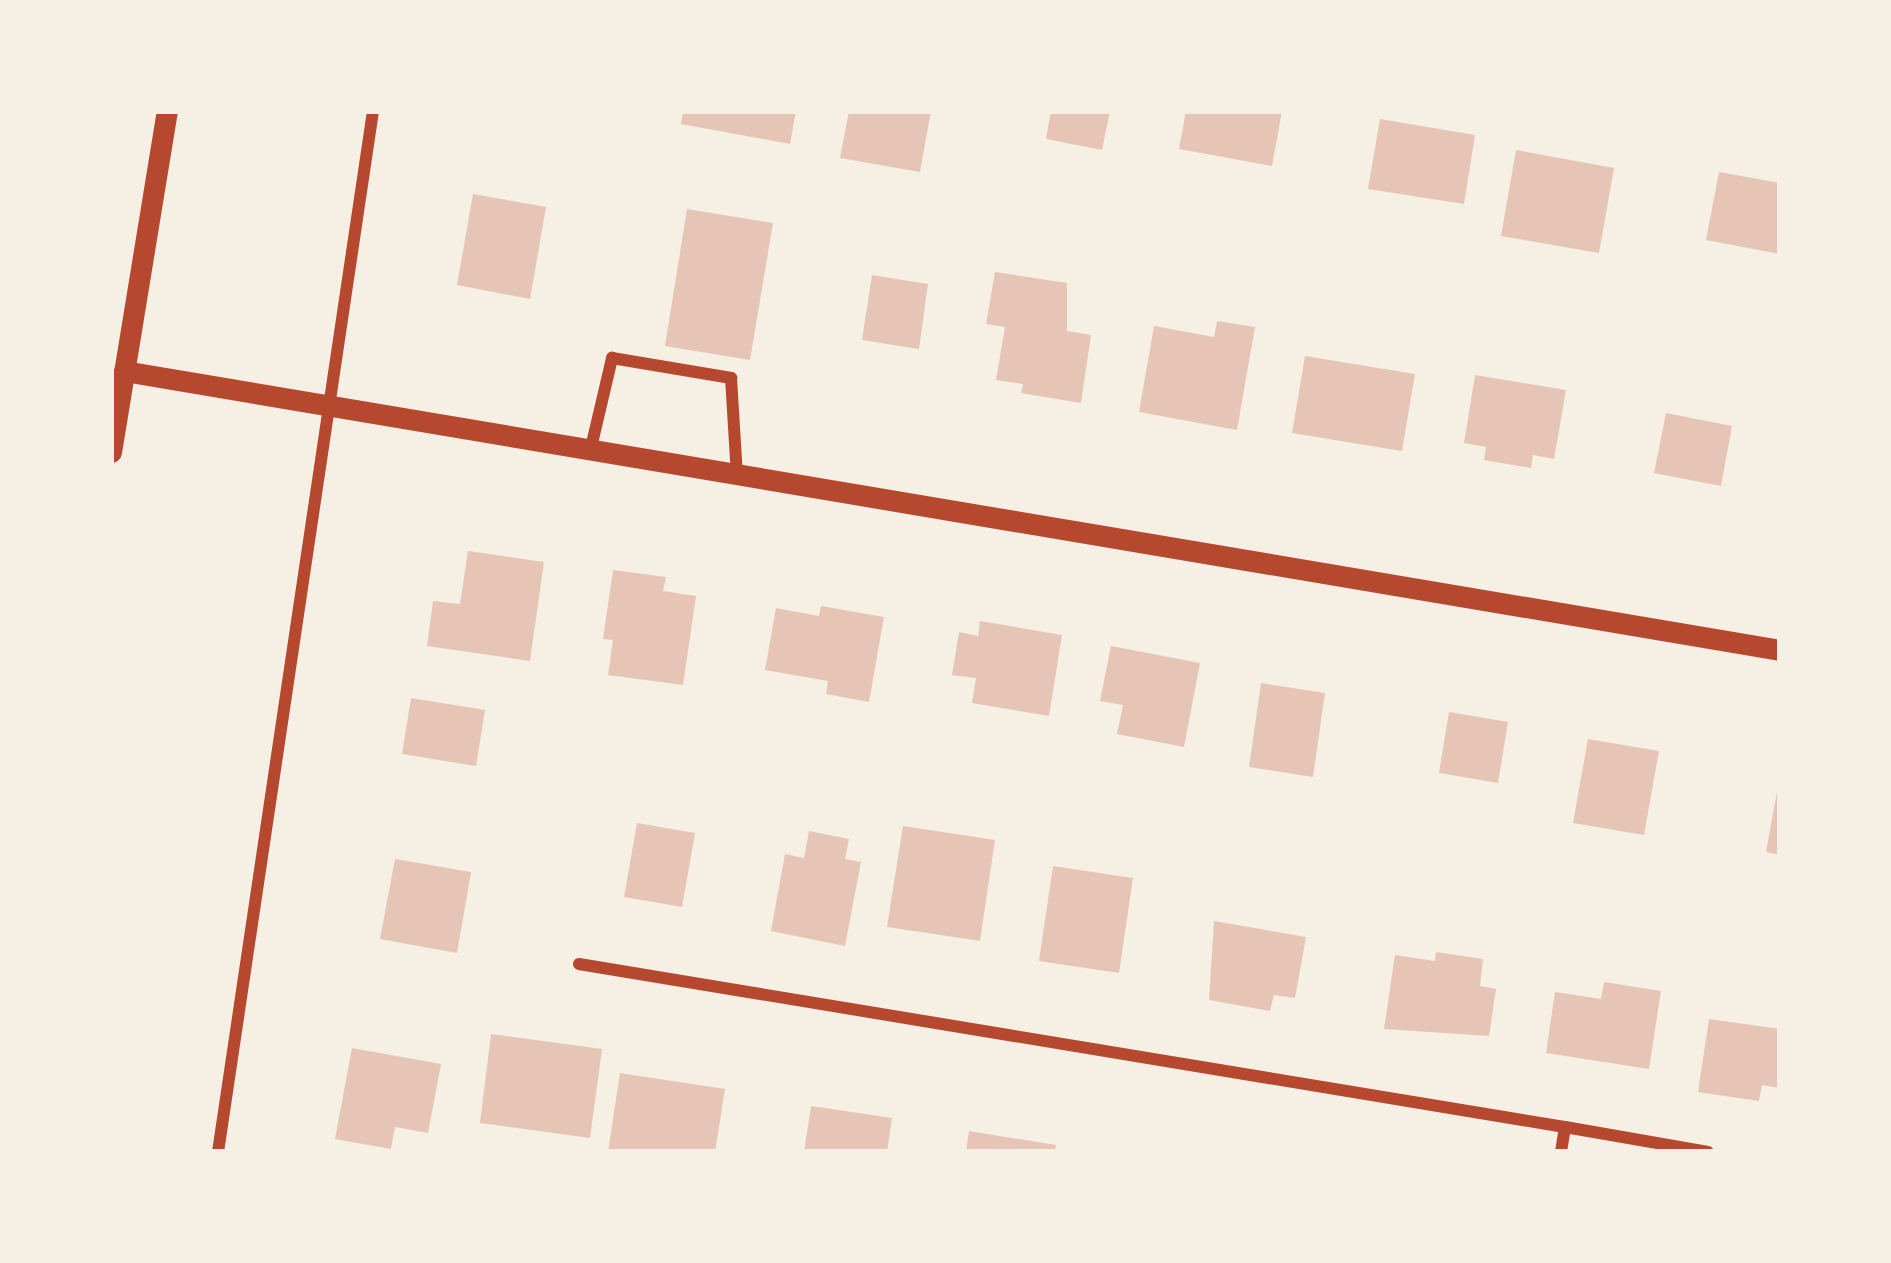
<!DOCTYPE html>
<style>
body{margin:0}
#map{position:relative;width:1891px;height:1263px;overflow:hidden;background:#f6efe4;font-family:Lato,sans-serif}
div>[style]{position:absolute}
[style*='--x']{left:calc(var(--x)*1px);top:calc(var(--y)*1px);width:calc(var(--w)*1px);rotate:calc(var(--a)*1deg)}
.building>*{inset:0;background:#e6c5b7}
.minor>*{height:12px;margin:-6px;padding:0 6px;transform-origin:6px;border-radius:6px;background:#b5482f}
.tertiary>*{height:21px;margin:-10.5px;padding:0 10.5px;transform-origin:10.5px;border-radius:10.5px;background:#b5482f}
span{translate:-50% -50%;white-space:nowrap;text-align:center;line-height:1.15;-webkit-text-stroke:12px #f6efe4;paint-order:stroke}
.frame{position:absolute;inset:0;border:114px solid #f6efe4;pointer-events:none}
</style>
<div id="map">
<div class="building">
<div style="clip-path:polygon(683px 111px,796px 111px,790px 144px,681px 124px)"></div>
<div style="clip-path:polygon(849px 111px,931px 111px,920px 172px,840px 158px)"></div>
<div style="clip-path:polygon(1051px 111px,1110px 111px,1102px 150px,1046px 139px)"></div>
<div style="clip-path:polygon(1186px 111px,1282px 111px,1272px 166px,1179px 149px)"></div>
<div style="clip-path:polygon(1380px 119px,1475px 135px,1464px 204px,1368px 189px)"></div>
<div style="clip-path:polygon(1516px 150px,1614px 168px,1599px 253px,1501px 236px)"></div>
<div style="clip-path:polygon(1719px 172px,1780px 183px,1780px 254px,1706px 240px)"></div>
<div style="clip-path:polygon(473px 194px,546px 207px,530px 299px,457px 285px)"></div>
<div style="clip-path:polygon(687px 209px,773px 223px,750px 360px,665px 346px)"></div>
<div style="clip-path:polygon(995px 272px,1067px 283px,1067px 331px,1091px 335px,1081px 403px,1021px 393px,1023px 384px,996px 380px,1005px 327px,986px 324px)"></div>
<div style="clip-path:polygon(872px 275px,928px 284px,919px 349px,862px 340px)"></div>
<div style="clip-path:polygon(1217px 321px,1255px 327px,1237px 430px,1139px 412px,1154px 326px,1214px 337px)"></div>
<div style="clip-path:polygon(1305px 356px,1415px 374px,1402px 451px,1292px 433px)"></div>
<div style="clip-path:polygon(1475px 375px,1566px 390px,1554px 459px,1533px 455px,1531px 468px,1484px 460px,1486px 447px,1464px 443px)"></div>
<div style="clip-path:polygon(1666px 413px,1732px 426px,1721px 486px,1654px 473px)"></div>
<div style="clip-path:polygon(468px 551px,544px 562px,530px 661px,427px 646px,433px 601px,460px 604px)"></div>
<div style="clip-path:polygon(613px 570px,666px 577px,663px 591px,696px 596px,683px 685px,608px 675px,613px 640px,603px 639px)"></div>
<div style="clip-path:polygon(821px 606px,884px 617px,869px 702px,826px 694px,828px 681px,765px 670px,776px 608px,819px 616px)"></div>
<div style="clip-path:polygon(980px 621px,1062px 635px,1049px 716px,972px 703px,976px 678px,952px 675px,959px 632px,978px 636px)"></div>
<div style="clip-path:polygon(1111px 646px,1200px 663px,1184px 747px,1117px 734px,1123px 705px,1100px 701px)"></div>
<div style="clip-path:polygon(1261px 683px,1325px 693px,1313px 777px,1249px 767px)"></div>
<div style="clip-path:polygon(411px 698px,485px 710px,476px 766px,402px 754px)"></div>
<div style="clip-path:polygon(1449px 712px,1508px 722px,1498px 783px,1439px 773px)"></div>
<div style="clip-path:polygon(1588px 739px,1659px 751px,1644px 835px,1573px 823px)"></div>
<div style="clip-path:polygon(1778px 786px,1780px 786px,1780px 855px,1766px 852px)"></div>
<div style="clip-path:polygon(637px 823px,695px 833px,682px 907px,624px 897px)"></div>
<div style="clip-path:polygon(903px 826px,995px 840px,980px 941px,887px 927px)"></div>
<div style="clip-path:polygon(809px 831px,849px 839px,845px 859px,861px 862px,845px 946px,771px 931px,785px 854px,804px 858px)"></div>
<div style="clip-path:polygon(395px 859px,471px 872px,457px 953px,380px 939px)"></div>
<div style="clip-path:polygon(1053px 866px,1133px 878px,1119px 973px,1039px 961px)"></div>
<div style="clip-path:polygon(1214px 921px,1306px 937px,1295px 998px,1274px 995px,1270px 1011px,1209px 1000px)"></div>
<div style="clip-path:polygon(1436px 952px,1483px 959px,1480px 986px,1496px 989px,1489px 1036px,1384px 1029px,1395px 955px,1435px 961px)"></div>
<div style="clip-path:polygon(1604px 982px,1661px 991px,1649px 1069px,1546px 1053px,1555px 992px,1601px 999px)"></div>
<div style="clip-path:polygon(1709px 1019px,1780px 1029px,1780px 1088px,1762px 1085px,1759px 1101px,1698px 1092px)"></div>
<div style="clip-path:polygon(491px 1034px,602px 1049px,590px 1138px,480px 1123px)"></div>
<div style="clip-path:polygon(352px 1048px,441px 1064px,428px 1133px,395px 1127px,391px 1149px,335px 1139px)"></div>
<div style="clip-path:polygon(620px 1073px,725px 1089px,715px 1152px,608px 1152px)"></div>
<div style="clip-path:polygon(811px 1106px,892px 1118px,887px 1152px,804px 1152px)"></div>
<div style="clip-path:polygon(969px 1131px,1056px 1145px,1055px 1152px,966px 1152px)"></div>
</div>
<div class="minor">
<div style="--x:590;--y:452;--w:97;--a:-76.8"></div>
<div style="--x:612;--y:358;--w:121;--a:9.5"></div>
<div style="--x:731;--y:378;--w:98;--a:86.5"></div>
<div style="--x:579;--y:964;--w:999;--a:9.39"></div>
<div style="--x:218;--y:1152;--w:1052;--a:-81.53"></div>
<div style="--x:1561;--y:1152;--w:25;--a:-81"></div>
<div style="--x:1565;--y:1127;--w:145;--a:9.9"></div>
</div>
<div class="tertiary">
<div style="--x:124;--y:371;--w:1679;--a:9.56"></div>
<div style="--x:111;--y:452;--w:346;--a:-80.7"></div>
</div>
<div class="frame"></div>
</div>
